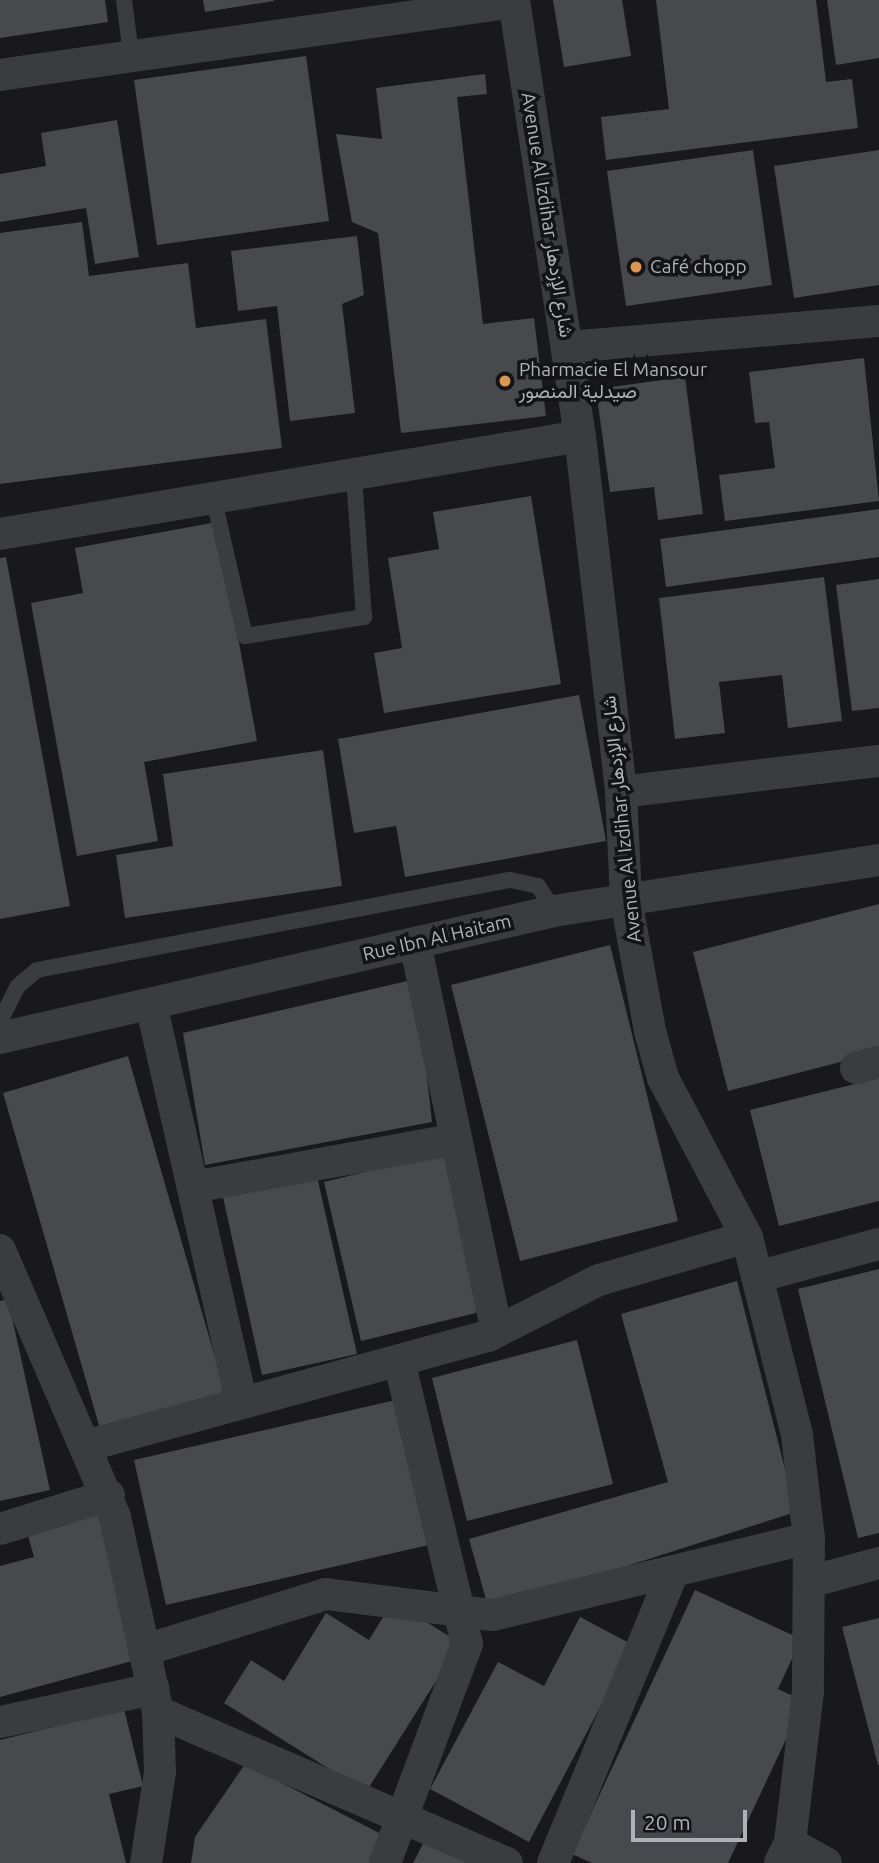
<!DOCTYPE html>
<meta charset="utf-8">
<style>
body{margin:0}
#map{position:relative;width:879px;height:1863px;overflow:hidden;background:#19191b;font-family:Ubuntu,Vazirmatn,sans-serif}
div>[style]{position:absolute}
[style*='--x']{left:calc(var(--x)*1px);top:calc(var(--y)*1px);width:calc(var(--w)*1px);rotate:calc(var(--a)*1deg)}
.building>*{inset:0;background:#48494d}
.lane>*{height:16px;margin:-8px;padding:0 8px;transform-origin:8px;border-radius:8px;background:#3a3c3f}
.street>*{height:32px;margin:-16px;padding:0 16px;transform-origin:16px;border-radius:16px;background:#3a3c3f}
.dots>*{width:19px;height:19px;translate:-50% -50%;box-sizing:border-box;border:4px solid #141416;border-radius:50%}
span{translate:-50% -50%;white-space:nowrap;text-align:center;line-height:1.15;-webkit-text-stroke:7px #141416;paint-order:stroke}
.street-label{font-size:19px;color:#adb2b9}
.poi-label{font-size:19px;color:#adb2b9}
.left{translate:0 -50%;text-align:left}
.scale{position:absolute;left:631px;top:1810px;width:116px;height:32px;box-sizing:border-box;border:4px solid #adb2b9;border-top:0;padding-left:9px;font-size:21px;line-height:24px;white-space:nowrap;color:#adb2b9;-webkit-text-stroke:5px #141416;paint-order:stroke}
</style>
<div id="map">
<div class="building">
<div style="clip-path:polygon(0 0,105px 0,108px 22px,0 38px)"></div>
<div style="clip-path:polygon(203px 0,274px 0,274px 1px,205px 12px)"></div>
<div style="clip-path:polygon(553px 0,622px 0,631px 56px,564px 67px)"></div>
<div style="clip-path:polygon(656px 0,816px 0,826px 82px,852px 79px,858px 128px,606px 160px,601px 117px,669px 109px)"></div>
<div style="clip-path:polygon(827px 0,879px 0,879px 58px,836px 65px)"></div>
<div style="clip-path:polygon(306px 56px,329px 221px,157px 245px,134px 80px)"></div>
<div style="clip-path:polygon(485px 74px,487px 94px,457px 97px,483px 324px,534px 318px,546px 416px,401px 433px,378px 233px,352px 222px,336px 134px,382px 139px,376px 88px)"></div>
<div style="clip-path:polygon(117px 120px,139px 257px,95px 264px,86px 208px,0 222px,0 174px,46px 166px,41px 133px)"></div>
<div style="clip-path:polygon(753px 150px,772px 285px,626px 306px,607px 171px)"></div>
<div style="clip-path:polygon(879px 150px,879px 285px,794px 298px,774px 166px)"></div>
<div style="clip-path:polygon(82px 222px,89px 276px,188px 263px,196px 328px,266px 319px,282px 448px,0 484px,0 233px)"></div>
<div style="clip-path:polygon(357px 236px,364px 295px,342px 304px,355px 413px,290px 421px,277px 306px,238px 311px,231px 251px)"></div>
<div style="clip-path:polygon(864px 358px,879px 501px,725px 521px,719px 475px,775px 468px,769px 422px,755px 423px,749px 372px)"></div>
<div style="clip-path:polygon(685px 377px,703px 514px,658px 520px,654px 487px,610px 492px,596px 389px)"></div>
<div style="clip-path:polygon(531px 496px,561px 684px,384px 713px,374px 653px,402px 648px,388px 558px,439px 549px,433px 512px)"></div>
<div style="clip-path:polygon(879px 509px,879px 557px,666px 587px,660px 539px)"></div>
<div style="clip-path:polygon(217px 522px,257px 741px,144px 762px,158px 841px,77px 856px,31px 603px,83px 593px,75px 548px)"></div>
<div style="clip-path:polygon(6px 557px,70px 906px,0 919px,0 558px)"></div>
<div style="clip-path:polygon(824px 577px,842px 721px,788px 728px,782px 675px,719px 682px,725px 733px,675px 739px,659px 598px)"></div>
<div style="clip-path:polygon(879px 579px,879px 708px,852px 711px,836px 585px)"></div>
<div style="clip-path:polygon(579px 695px,606px 841px,405px 877px,396px 826px,354px 833px,338px 739px)"></div>
<div style="clip-path:polygon(323px 750px,342px 886px,125px 918px,116px 855px,173px 846px,163px 774px)"></div>
<div style="clip-path:polygon(879px 904px,879px 1052px,728px 1091px,693px 952px)"></div>
<div style="clip-path:polygon(610px 945px,678px 1221px,520px 1261px,451px 985px)"></div>
<div style="clip-path:polygon(416px 979px,432px 1122px,205px 1165px,183px 1033px)"></div>
<div style="clip-path:polygon(128px 1056px,225px 1392px,100px 1429px,3px 1093px)"></div>
<div style="clip-path:polygon(879px 1078px,879px 1201px,779px 1226px,750px 1110px)"></div>
<div style="clip-path:polygon(450px 1151px,488px 1310px,361px 1341px,324px 1182px)"></div>
<div style="clip-path:polygon(317px 1176px,357px 1354px,262px 1375px,223px 1197px)"></div>
<div style="clip-path:polygon(879px 1269px,879px 1533px,858px 1538px,798px 1289px)"></div>
<div style="clip-path:polygon(737px 1281px,796px 1512px,489px 1610px,469px 1539px,668px 1482px,621px 1314px)"></div>
<div style="clip-path:polygon(8px 1299px,50px 1490px,0 1501px,0 1301px)"></div>
<div style="clip-path:polygon(577px 1340px,613px 1484px,467px 1521px,432px 1378px)"></div>
<div style="clip-path:polygon(400px 1399px,433px 1544px,166px 1605px,134px 1460px)"></div>
<div style="clip-path:polygon(104px 1508px,143px 1658px,0 1697px,0 1566px,34px 1557px,26px 1528px)"></div>
<div style="clip-path:polygon(695px 1590px,801px 1639px,778px 1689px,804px 1701px,728px 1863px,592px 1863px,572px 1854px)"></div>
<div style="clip-path:polygon(393px 1601px,460px 1643px,366px 1792px,224px 1703px,251px 1660px,284px 1681px,326px 1613px,369px 1640px)"></div>
<div style="clip-path:polygon(580px 1617px,633px 1645px,529px 1842px,430px 1789px,498px 1662px,544px 1686px)"></div>
<div style="clip-path:polygon(879px 1618px,879px 1765px,878px 1765px,842px 1627px)"></div>
<div style="clip-path:polygon(124px 1709px,143px 1786px,109px 1794px,126px 1863px,0 1863px,0 1740px)"></div>
<div style="clip-path:polygon(245px 1764px,387px 1837px,374px 1863px,191px 1863px,195px 1837px)"></div>
<div style="clip-path:polygon(427px 1836px,482px 1863px,413px 1863px)"></div>
</div>
<div class="lane">
<div style="--x:124;--y:0;--w:55;--a:82.7"></div>
<div style="--x:214;--y:500;--w:139;--a:77.2"></div>
<div style="--x:245;--y:636;--w:121;--a:-9.1"></div>
<div style="--x:364;--y:617;--w:141;--a:-94.1"></div>
<div style="--x:0;--y:1021;--w:39;--a:-63"></div>
<div style="--x:18;--y:986;--w:25;--a:-40"></div>
<div style="--x:37;--y:970;--w:481;--a:-10.8"></div>
<div style="--x:510;--y:880;--w:29;--a:12"></div>
<div style="--x:538;--y:886;--w:30;--a:57"></div>
</div>
<div class="street">
<div style="--x:514;--y:0;--w:441;--a:81.4"></div>
<div style="--x:580;--y:436;--w:358;--a:83.4"></div>
<div style="--x:621;--y:792;--w:108;--a:87.3"></div>
<div style="--x:626;--y:900;--w:133;--a:79.6"></div>
<div style="--x:650;--y:1031;--w:49;--a:74.5"></div>
<div style="--x:663;--y:1078;--w:180;--a:62.2"></div>
<div style="--x:747;--y:1237;--w:204;--a:75.8"></div>
<div style="--x:797;--y:1435;--w:104;--a:83.4"></div>
<div style="--x:809;--y:1538;--w:153;--a:90.4"></div>
<div style="--x:808;--y:1691;--w:153;--a:96.8"></div>
<div style="--x:790;--y:1843;--w:22;--a:117"></div>
<div style="--x:0;--y:75;--w:519;--a:-8.08"></div>
<div style="--x:568;--y:347;--w:312;--a:-4.8"></div>
<div style="--x:0;--y:534;--w:588;--a:-9.59"></div>
<div style="--x:621;--y:792;--w:260;--a:-6.9"></div>
<div style="--x:415;--y:943;--w:397;--a:78.1"></div>
<div style="--x:151;--y:1004;--w:409;--a:77.2"></div>
<div style="--x:0;--y:1038;--w:568;--a:-12.91"></div>
<div style="--x:554;--y:911;--w:329;--a:-8.9"></div>
<div style="--x:856;--y:1068;--w:24;--a:-15"></div>
<div style="--x:193;--y:1187;--w:267;--a:-10.3"></div>
<div style="--x:0;--y:1250;--w:291;--a:66.7"></div>
<div style="--x:115;--y:1517;--w:200;--a:77.6"></div>
<div style="--x:158;--y:1712;--w:60;--a:88.1"></div>
<div style="--x:160;--y:1772;--w:92;--a:98.7"></div>
<div style="--x:760;--y:1276;--w:123;--a:-15.1"></div>
<div style="--x:89;--y:1445;--w:414;--a:-15.3"></div>
<div style="--x:488;--y:1336;--w:124;--a:-26.8"></div>
<div style="--x:599;--y:1280;--w:154;--a:-16.2"></div>
<div style="--x:0;--y:1529;--w:114;--a:-17.3"></div>
<div style="--x:809;--y:1582;--w:73;--a:-15.2"></div>
<div style="--x:145;--y:1650;--w:189;--a:-17.2"></div>
<div style="--x:326;--y:1594;--w:168;--a:7.2"></div>
<div style="--x:493;--y:1615;--w:325;--a:-13.7"></div>
<div style="--x:158;--y:1712;--w:380;--a:23.4"></div>
<div style="--x:0;--y:1722;--w:157;--a:-12.2"></div>
<div style="--x:790;--y:1843;--w:41;--a:29.1"></div>
<div style="--x:385;--y:1863;--w:234;--a:-69.5"></div>
<div style="--x:467;--y:1644;--w:292;--a:-103.5"></div>
<div style="--x:553;--y:1863;--w:315;--a:-67.6"></div>
</div>
<div class="dots">
<div style="left:636px;top:267px;background:#dc974f"></div>
<div style="left:505px;top:381px;background:#dc974f"></div>
</div>
<div class="street-label">
<span style="left:547px;top:215px;rotate:81deg">Avenue Al Izdihar شارع الإزدهار</span>
<span style="left:622px;top:819px;rotate:-96deg">Avenue Al Izdihar شارع الإزدهار</span>
<span style="left:437px;top:938px;rotate:-13deg">Rue Ibn Al Haitam</span>
</div>
<div class="poi-label">
<span class="left" style="left:650px;top:267px">Café chopp</span>
<span class="left" style="left:519px;top:381px">Pharmacie El Mansour<br>صيدلية المنصور</span>
</div>
<div class="scale">20 m</div>
</div>
